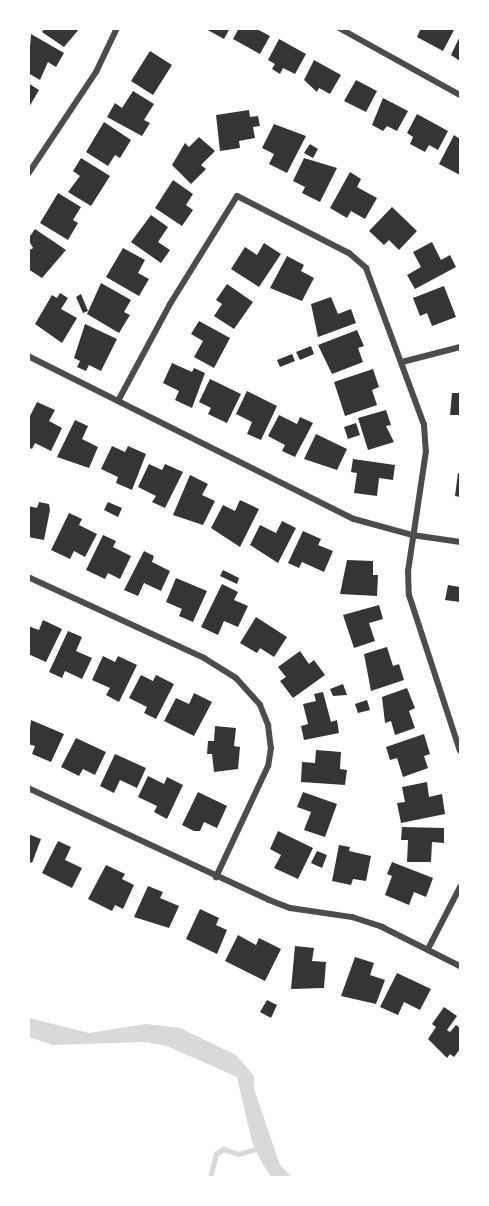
<!DOCTYPE html>
<style>
body{margin:0}
#map{position:relative;width:489px;height:1206px;overflow:hidden;background:#fff;font-family:Roboto,sans-serif}
div>[style]{position:absolute}
[style*='--x']{left:calc(var(--x)*1px);top:calc(var(--y)*1px);width:calc(var(--w)*1px);rotate:calc(var(--a)*1deg)}
.water>*{inset:0;background:#d9d9d9}
.stream>*{height:4.5px;margin:-2.25px;padding:0 2.25px;transform-origin:2.25px;border-radius:2.25px;background:#d9d9d9}
.building>*{inset:0;background:#353535}
.minor>*{height:6px;margin:-3px;padding:0 3px;transform-origin:3px;border-radius:3px;background:#4c4c4c}
span{translate:-50% -50%;white-space:nowrap;text-align:center;line-height:1.15;-webkit-text-stroke:4.5px #fff;paint-order:stroke}
.frame{position:absolute;inset:0;border:30px solid #fff;pointer-events:none}
</style>
<div id="map">
<div class="water">
<div style="clip-path:polygon(29px 1018px,89px 1033px,146px 1024px,180px 1028px,236px 1055px,254px 1076px,254px 1089px,280px 1165px,292px 1177px,271px 1177px,261px 1161px,252px 1142px,237px 1077px,167px 1046px,145px 1042px,53px 1045px,29px 1037px)"></div>
</div>
<div class="stream">
<div style="--x:210;--y:1178;--w:25;--a:-76"></div>
<div style="--x:216;--y:1154;--w:9;--a:-36"></div>
<div style="--x:223;--y:1149;--w:16;--a:18"></div>
<div style="--x:238;--y:1154;--w:23;--a:-15"></div>
</div>
<div class="building">
<div style="clip-path:polygon(45px 28px,80px 28px,64px 47px,42px 32px)"></div>
<div style="clip-path:polygon(204px 28px,230px 28px,224px 39px)"></div>
<div style="clip-path:polygon(239px 28px,255px 28px,270px 36px,260px 54px,233px 39px)"></div>
<div style="clip-path:polygon(421px 28px,455px 28px,443px 51px,417px 37px)"></div>
<div style="clip-path:polygon(31px 34px,64px 53px,56px 67px,48px 62px,40px 80px,28px 73px)"></div>
<div style="clip-path:polygon(460px 36px,460px 61px,451px 55px)"></div>
<div style="clip-path:polygon(279px 39px,306px 54px,295px 74px,283px 68px,280px 74px,272px 69px,275px 64px,268px 60px)"></div>
<div style="clip-path:polygon(150px 51px,172px 65px,153px 95px,131px 81px)"></div>
<div style="clip-path:polygon(314px 60px,341px 75px,330px 94px,319px 88px,317px 92px,304px 80px)"></div>
<div style="clip-path:polygon(356px 80px,377px 91px,366px 112px,344px 101px)"></div>
<div style="clip-path:polygon(28px 83px,39px 90px,28px 109px)"></div>
<div style="clip-path:polygon(133px 91px,154px 104px,144px 120px,150px 123px,142px 136px,107px 117px,115px 103px,122px 108px)"></div>
<div style="clip-path:polygon(383px 98px,408px 111px,397px 131px,387px 126px,383px 131px,372px 125px)"></div>
<div style="clip-path:polygon(249px 110px,250px 117px,258px 116px,260px 126px,253px 127px,255px 138px,239px 141px,240px 148px,220px 151px,216px 115px)"></div>
<div style="clip-path:polygon(417px 114px,448px 131px,438px 150px,429px 145px,425px 152px,410px 144px,413px 137px,407px 133px)"></div>
<div style="clip-path:polygon(104px 122px,131px 140px,120px 158px,115px 155px,108px 166px,86px 152px)"></div>
<div style="clip-path:polygon(274px 124px,306px 136px,287px 173px,269px 164px,274px 154px,262px 148px)"></div>
<div style="clip-path:polygon(454px 135px,460px 139px,460px 175px,439px 164px)"></div>
<div style="clip-path:polygon(199px 137px,215px 151px,201px 165px,206px 169px,191px 184px,172px 165px,185px 143px,189px 147px)"></div>
<div style="clip-path:polygon(310px 144px,318px 149px,313px 158px,304px 153px)"></div>
<div style="clip-path:polygon(81px 158px,110px 176px,91px 206px,68px 192px,80px 176px,73px 171px)"></div>
<div style="clip-path:polygon(304px 158px,337px 168px,320px 202px,302px 193px,305px 187px,293px 181px)"></div>
<div style="clip-path:polygon(350px 172px,361px 179px,357px 187px,377px 198px,365px 219px,351px 211px,347px 218px,330px 208px)"></div>
<div style="clip-path:polygon(173px 180px,193px 194px,186px 205px,193px 210px,182px 226px,155px 208px)"></div>
<div style="clip-path:polygon(58px 193px,81px 207px,73px 220px,78px 223px,68px 240px,40px 223px)"></div>
<div style="clip-path:polygon(392px 207px,417px 231px,399px 250px,389px 240px,384px 245px,369px 231px)"></div>
<div style="clip-path:polygon(151px 215px,168px 227px,158px 242px,170px 250px,161px 263px,131px 242px)"></div>
<div style="clip-path:polygon(35px 229px,66px 250px,42px 278px,28px 269px,28px 251px,33px 248px,28px 239px)"></div>
<div style="clip-path:polygon(432px 242px,441px 260px,450px 255px,456px 267px,415px 289px,407px 275px,421px 267px,413px 252px)"></div>
<div style="clip-path:polygon(264px 243px,281px 254px,259px 287px,231px 269px,245px 247px,257px 255px)"></div>
<div style="clip-path:polygon(123px 248px,145px 260px,138px 273px,149px 279px,139px 296px,106px 277px)"></div>
<div style="clip-path:polygon(287px 256px,304px 265px,301px 271px,314px 278px,302px 301px,270px 288px)"></div>
<div style="clip-path:polygon(101px 283px,131px 300px,124px 312px,130px 315px,119px 333px,87px 314px)"></div>
<div style="clip-path:polygon(227px 284px,253px 302px,234px 329px,214px 316px,222px 304px,216px 300px)"></div>
<div style="clip-path:polygon(444px 286px,456px 317px,432px 326px,427px 313px,420px 316px,413px 298px)"></div>
<div style="clip-path:polygon(60px 293px,68px 298px,61px 309px,77px 318px,62px 343px,35px 324px,52px 295px,57px 298px)"></div>
<div style="clip-path:polygon(81px 294px,88px 311px,83px 313px,76px 297px)"></div>
<div style="clip-path:polygon(331px 297px,338px 314px,351px 309px,356px 323px,318px 337px,311px 304px)"></div>
<div style="clip-path:polygon(199px 321px,230px 338px,214px 368px,194px 357px,203px 341px,191px 334px)"></div>
<div style="clip-path:polygon(85px 324px,117px 339px,101px 371px,89px 365px,86px 371px,77px 367px,80px 361px,74px 358px)"></div>
<div style="clip-path:polygon(357px 330px,364px 346px,358px 348px,363px 362px,332px 374px,318px 345px)"></div>
<div style="clip-path:polygon(311px 346px,314px 354px,300px 360px,296px 352px)"></div>
<div style="clip-path:polygon(292px 354px,295px 361px,280px 367px,277px 360px)"></div>
<div style="clip-path:polygon(172px 363px,192px 372px,194px 368px,205px 373px,192px 408px,175px 400px,179px 391px,163px 383px)"></div>
<div style="clip-path:polygon(373px 369px,379px 387px,372px 390px,377px 405px,345px 416px,334px 382px)"></div>
<div style="clip-path:polygon(210px 379px,241px 394px,227px 423px,208px 414px,211px 408px,199px 402px)"></div>
<div style="clip-path:polygon(247px 391px,277px 406px,261px 440px,247px 434px,252px 422px,236px 414px)"></div>
<div style="clip-path:polygon(452px 393px,460px 393px,460px 415px,450px 415px)"></div>
<div style="clip-path:polygon(37px 402px,55px 410px,49px 421px,62px 428px,51px 451px,35px 443px,32px 449px,28px 447px,28px 420px)"></div>
<div style="clip-path:polygon(386px 410px,391px 425px,386px 426px,394px 442px,368px 450px,358px 418px)"></div>
<div style="clip-path:polygon(279px 415px,297px 424px,300px 417px,313px 423px,295px 457px,282px 451px,285px 445px,268px 436px)"></div>
<div style="clip-path:polygon(75px 420px,88px 426px,82px 439px,98px 447px,89px 468px,57px 457px)"></div>
<div style="clip-path:polygon(356px 423px,360px 435px,348px 439px,344px 427px)"></div>
<div style="clip-path:polygon(316px 434px,347px 449px,337px 470px,304px 459px)"></div>
<div style="clip-path:polygon(112px 446px,125px 452px,128px 446px,146px 454px,132px 490px,116px 483px,118px 477px,101px 469px)"></div>
<div style="clip-path:polygon(353px 459px,395px 465px,393px 480px,379px 478px,377px 496px,354px 493px,357px 473px,351px 472px)"></div>
<div style="clip-path:polygon(149px 464px,162px 470px,165px 464px,183px 472px,165px 508px,152px 502px,156px 496px,138px 487px)"></div>
<div style="clip-path:polygon(458px 473px,460px 473px,460px 497px,455px 496px)"></div>
<div style="clip-path:polygon(190px 475px,208px 484px,202px 495px,215px 501px,203px 525px,173px 515px)"></div>
<div style="clip-path:polygon(240px 500px,259px 509px,240px 547px,211px 528px,223px 505px,235px 511px)"></div>
<div style="clip-path:polygon(39px 502px,49px 504px,50px 510px,44px 540px,28px 537px,28px 506px,37px 508px)"></div>
<div style="clip-path:polygon(108px 502px,122px 508px,118px 517px,104px 510px)"></div>
<div style="clip-path:polygon(69px 513px,82px 519px,79px 525px,97px 534px,85px 557px,74px 551px,70px 559px,51px 550px)"></div>
<div style="clip-path:polygon(282px 521px,296px 528px,278px 563px,250px 545px,260px 525px,276px 533px)"></div>
<div style="clip-path:polygon(303px 531px,321px 539px,318px 545px,333px 551px,324px 572px,302px 562px,299px 568px,288px 563px)"></div>
<div style="clip-path:polygon(103px 535px,116px 541px,113px 547px,131px 556px,120px 579px,108px 573px,105px 579px,86px 570px)"></div>
<div style="clip-path:polygon(144px 551px,154px 556px,152px 562px,170px 571px,161px 591px,144px 583px,138px 596px,124px 590px)"></div>
<div style="clip-path:polygon(347px 560px,373px 561px,373px 575px,378px 575px,377px 596px,340px 594px)"></div>
<div style="clip-path:polygon(223px 570px,239px 578px,237px 584px,220px 576px)"></div>
<div style="clip-path:polygon(176px 578px,207px 591px,193px 622px,179px 616px,182px 609px,166px 602px)"></div>
<div style="clip-path:polygon(222px 584px,238px 592px,234px 600px,248px 606px,238px 627px,224px 621px,218px 635px,201px 627px)"></div>
<div style="clip-path:polygon(448px 585px,460px 587px,460px 602px,445px 600px)"></div>
<div style="clip-path:polygon(379px 605px,383px 619px,369px 623px,375px 641px,354px 648px,343px 615px)"></div>
<div style="clip-path:polygon(256px 617px,287px 637px,274px 657px,260px 648px,257px 653px,240px 643px)"></div>
<div style="clip-path:polygon(43px 620px,62px 629px,46px 662px,28px 654px,28px 626px,39px 630px)"></div>
<div style="clip-path:polygon(68px 631px,82px 637px,76px 651px,92px 658px,82px 679px,65px 671px,62px 678px,49px 672px)"></div>
<div style="clip-path:polygon(387px 647px,393px 666px,399px 664px,404px 680px,371px 691px,364px 654px)"></div>
<div style="clip-path:polygon(300px 651px,309px 664px,314px 660px,325px 675px,293px 698px,280px 681px,286px 677px,278px 667px)"></div>
<div style="clip-path:polygon(103px 656px,115px 662px,118px 656px,137px 665px,119px 702px,106px 695px,110px 688px,92px 680px)"></div>
<div style="clip-path:polygon(141px 675px,153px 681px,156px 675px,174px 684px,156px 719px,144px 713px,147px 707px,129px 698px)"></div>
<div style="clip-path:polygon(343px 684px,347px 695px,333px 696px,330px 689px)"></div>
<div style="clip-path:polygon(407px 688px,415px 708px,409px 711px,415px 728px,395px 735px,391px 721px,385px 723px,382px 697px)"></div>
<div style="clip-path:polygon(323px 692px,331px 722px,337px 720px,339px 733px,304px 740px,301px 726px,308px 724px,303px 704px,316px 701px,314px 694px)"></div>
<div style="clip-path:polygon(194px 693px,212px 702px,194px 736px,164px 721px,176px 698px,189px 704px)"></div>
<div style="clip-path:polygon(367px 700px,370px 710px,358px 713px,355px 704px)"></div>
<div style="clip-path:polygon(31px 720px,64px 734px,51px 762px,32px 754px,35px 746px,28px 744px)"></div>
<div style="clip-path:polygon(215px 726px,236px 728px,234px 746px,240px 747px,238px 769px,214px 772px,212px 754px,207px 754px,208px 741px,214px 741px)"></div>
<div style="clip-path:polygon(424px 734px,430px 754px,424px 756px,428px 768px,403px 777px,397px 758px,390px 760px,386px 747px)"></div>
<div style="clip-path:polygon(76px 738px,106px 752px,95px 775px,83px 769px,79px 776px,61px 767px)"></div>
<div style="clip-path:polygon(316px 750px,341px 752px,340px 769px,347px 770px,345px 785px,301px 782px,302px 762px,315px 763px)"></div>
<div style="clip-path:polygon(115px 754px,146px 768px,137px 788px,120px 780px,114px 793px,100px 786px)"></div>
<div style="clip-path:polygon(148px 776px,164px 784px,167px 777px,183px 785px,167px 819px,154px 812px,157px 806px,138px 797px)"></div>
<div style="clip-path:polygon(427px 782px,429px 797px,442px 794px,445px 814px,401px 823px,397px 803px,405px 802px,402px 787px)"></div>
<div style="clip-path:polygon(198px 792px,227px 806px,217px 828px,204px 822px,200px 831px,194px 831px,182px 825px)"></div>
<div style="clip-path:polygon(303px 792px,337px 804px,325px 837px,304px 830px,311px 812px,297px 807px)"></div>
<div style="clip-path:polygon(402px 827px,444px 828px,444px 843px,432px 842px,431px 862px,407px 862px,408px 840px,401px 840px)"></div>
<div style="clip-path:polygon(278px 831px,313px 848px,298px 879px,274px 868px,281px 855px,270px 849px)"></div>
<div style="clip-path:polygon(28px 834px,41px 839px,32px 863px,28px 861px)"></div>
<div style="clip-path:polygon(58px 841px,71px 847px,65px 860px,82px 868px,72px 888px,42px 873px)"></div>
<div style="clip-path:polygon(339px 845px,350px 847px,349px 851px,371px 856px,366px 881px,353px 879px,351px 885px,332px 881px)"></div>
<div style="clip-path:polygon(317px 851px,327px 855px,322px 868px,311px 863px)"></div>
<div style="clip-path:polygon(392px 862px,433px 878px,426px 897px,414px 892px,409px 905px,385px 895px,392px 876px,387px 874px)"></div>
<div style="clip-path:polygon(106px 865px,125px 874px,122px 879px,134px 885px,123px 909px,115px 905px,112px 911px,88px 899px)"></div>
<div style="clip-path:polygon(148px 886px,163px 892px,160px 898px,179px 906px,169px 928px,134px 917px)"></div>
<div style="clip-path:polygon(200px 909px,219px 918px,216px 925px,227px 930px,217px 954px,186px 939px)"></div>
<div style="clip-path:polygon(238px 935px,256px 945px,259px 938px,281px 949px,265px 981px,225px 961px)"></div>
<div style="clip-path:polygon(295px 946px,314px 948px,312px 961px,326px 962px,324px 988px,291px 989px)"></div>
<div style="clip-path:polygon(355px 957px,374px 963px,370px 975px,385px 980px,376px 1004px,341px 996px)"></div>
<div style="clip-path:polygon(397px 973px,431px 989px,420px 1010px,404px 1002px,398px 1015px,380px 1007px)"></div>
<div style="clip-path:polygon(267px 1000px,277px 1005px,271px 1018px,260px 1012px)"></div>
<div style="clip-path:polygon(444px 1007px,457px 1016px,447px 1030px,450px 1032px,456px 1025px,460px 1028px,460px 1049px,454px 1057px,450px 1054px,447px 1058px,428px 1039px,436px 1027px,432px 1024px)"></div>
</div>
<div class="minor">
<div style="--x:339;--y:28;--w:138;--a:29"></div>
<div style="--x:28;--y:174;--w:123;--a:-56.3"></div>
<div style="--x:96;--y:72;--w:49;--a:-64.5"></div>
<div style="--x:28;--y:356;--w:364;--a:26.6"></div>
<div style="--x:354;--y:519;--w:60;--a:15.4"></div>
<div style="--x:412;--y:535;--w:49;--a:8.3"></div>
<div style="--x:402;--y:362;--w:60;--a:-14.5"></div>
<div style="--x:118;--y:401;--w:110;--a:-61.8"></div>
<div style="--x:170;--y:304;--w:127;--a:-58.2"></div>
<div style="--x:237;--y:196;--w:126;--a:27"></div>
<div style="--x:349;--y:253;--w:23;--a:41"></div>
<div style="--x:366;--y:268;--w:167;--a:69.7"></div>
<div style="--x:424;--y:425;--w:26;--a:86"></div>
<div style="--x:426;--y:451;--w:121;--a:98.5"></div>
<div style="--x:408;--y:571;--w:24;--a:88"></div>
<div style="--x:409;--y:595;--w:164;--a:71.9"></div>
<div style="--x:28;--y:577;--w:194;--a:24.7"></div>
<div style="--x:204;--y:658;--w:38;--a:32"></div>
<div style="--x:236;--y:678;--w:36;--a:48"></div>
<div style="--x:260;--y:705;--w:22;--a:68"></div>
<div style="--x:268;--y:725;--w:23;--a:83"></div>
<div style="--x:271;--y:748;--w:18;--a:99"></div>
<div style="--x:268;--y:766;--w:123;--a:115.1"></div>
<div style="--x:28;--y:788;--w:266;--a:24.9"></div>
<div style="--x:269;--y:900;--w:22;--a:21"></div>
<div style="--x:290;--y:908;--w:63;--a:8.3"></div>
<div style="--x:352;--y:917;--w:32;--a:18"></div>
<div style="--x:382;--y:927;--w:87;--a:26.6"></div>
<div style="--x:428;--y:949;--w:70;--a:-62.7"></div>
</div>
<div class="frame"></div>
</div>
